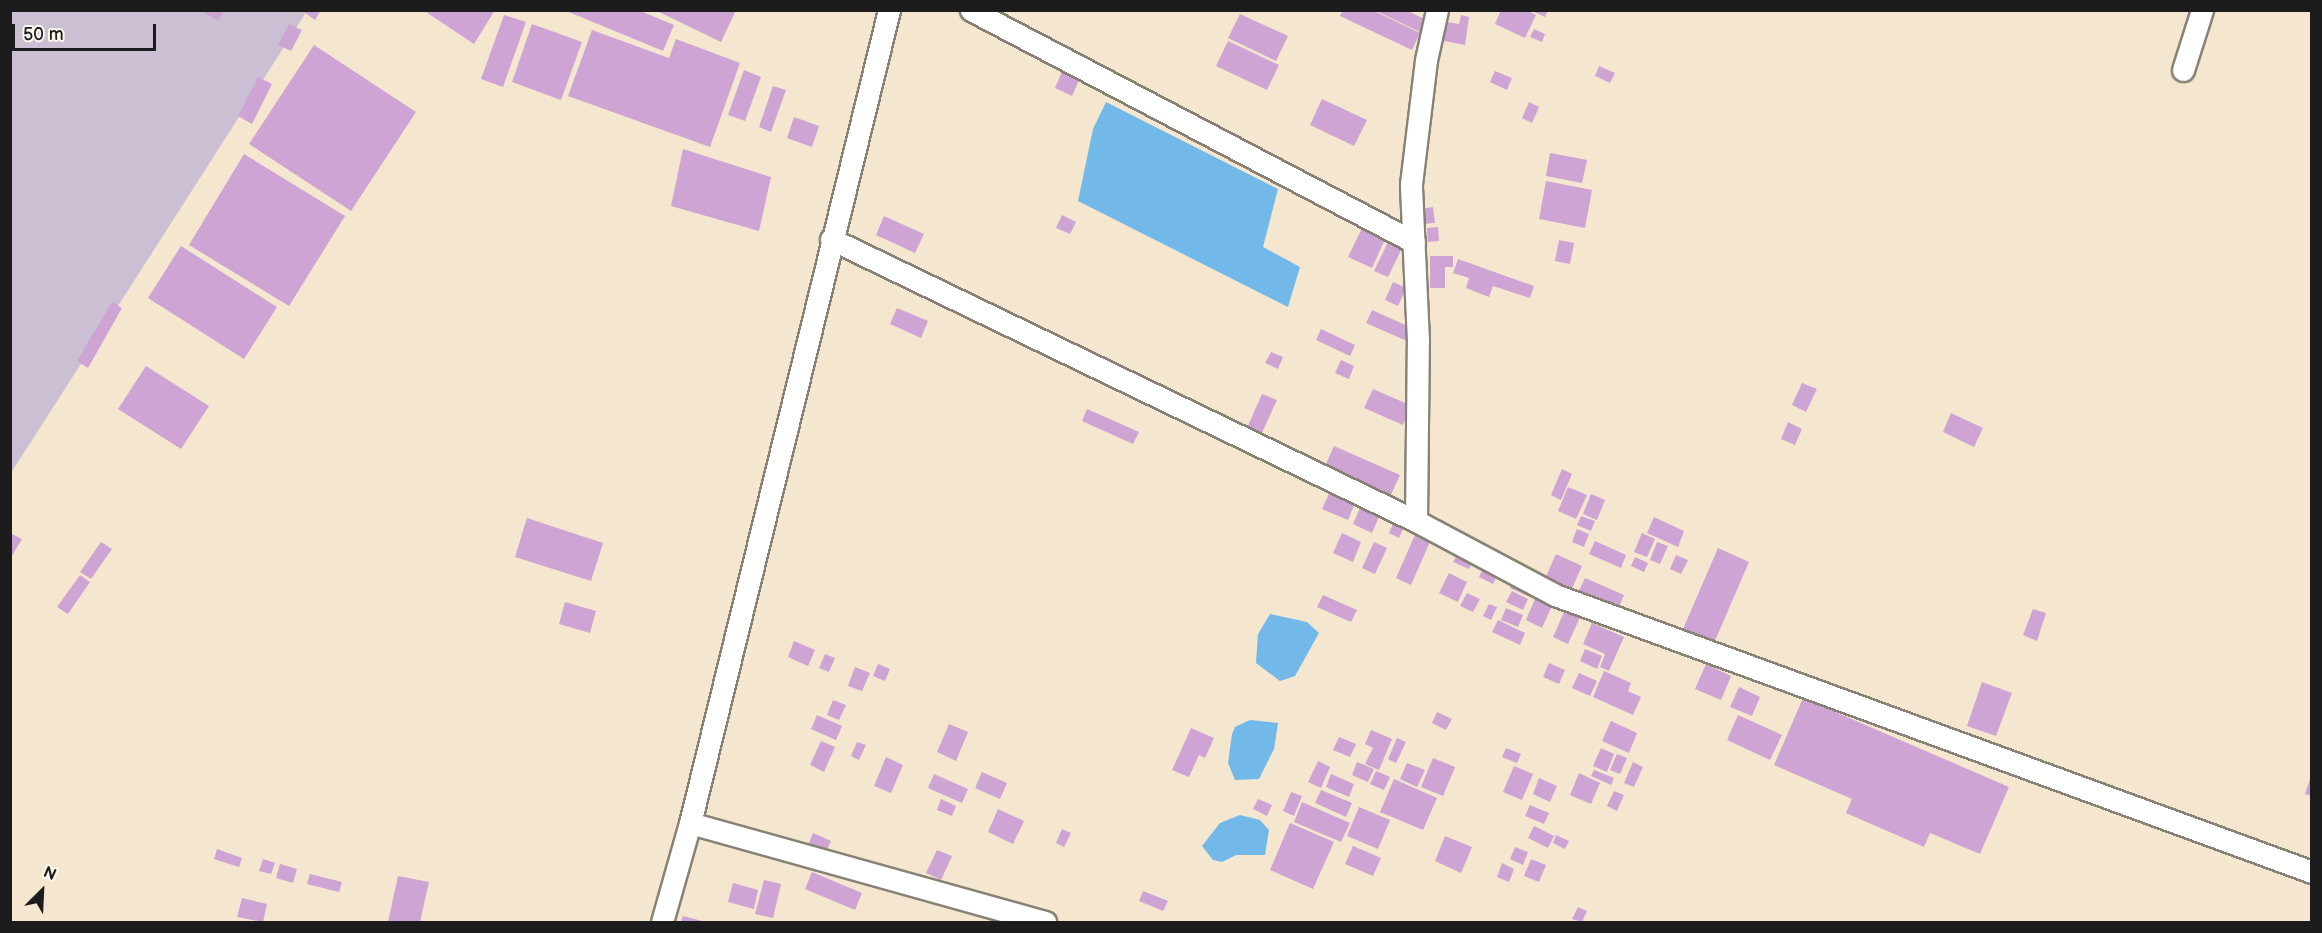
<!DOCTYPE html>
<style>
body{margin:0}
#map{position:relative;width:2322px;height:933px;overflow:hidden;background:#f5e7cf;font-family:"Balsamiq Sans",sans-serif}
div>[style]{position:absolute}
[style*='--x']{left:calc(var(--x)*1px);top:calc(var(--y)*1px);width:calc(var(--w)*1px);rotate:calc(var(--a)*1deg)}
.industrial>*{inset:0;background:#cbbfd4}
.water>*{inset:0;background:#72b8e9}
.building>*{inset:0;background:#cda4d3}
.roads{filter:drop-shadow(2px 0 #888276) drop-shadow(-2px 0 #888276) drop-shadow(0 2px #888276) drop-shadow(0 -2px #888276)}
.street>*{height:21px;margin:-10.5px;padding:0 10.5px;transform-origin:10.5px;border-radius:10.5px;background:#fff}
span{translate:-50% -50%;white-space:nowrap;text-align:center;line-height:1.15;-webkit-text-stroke:5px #fbf7ec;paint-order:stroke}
.frame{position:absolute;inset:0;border:12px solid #1c1c1c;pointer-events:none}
.north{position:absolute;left:12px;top:861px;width:60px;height:60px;-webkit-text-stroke:4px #fbf7ec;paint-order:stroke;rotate:24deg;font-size:16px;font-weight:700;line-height:24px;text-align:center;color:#1c1c1c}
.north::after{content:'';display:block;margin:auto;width:21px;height:27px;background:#1c1c1c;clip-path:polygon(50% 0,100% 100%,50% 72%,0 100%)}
.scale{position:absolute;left:12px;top:24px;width:144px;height:27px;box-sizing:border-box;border:3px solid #1c1c1c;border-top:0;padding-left:8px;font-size:18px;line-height:21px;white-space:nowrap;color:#1c1c1c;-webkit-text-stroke:4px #fbf7ec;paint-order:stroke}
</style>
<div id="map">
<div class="industrial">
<div style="clip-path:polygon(11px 11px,307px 11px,11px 473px)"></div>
</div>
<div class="water">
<div style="clip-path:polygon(1106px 102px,1278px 189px,1263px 247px,1300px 267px,1288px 307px,1078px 201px,1093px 129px)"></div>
<div style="clip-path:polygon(1270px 614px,1307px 622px,1319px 633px,1295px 676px,1280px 681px,1256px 663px,1258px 634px)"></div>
<div style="clip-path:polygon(1250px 720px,1278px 723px,1274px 749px,1259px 779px,1235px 780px,1228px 763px,1232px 734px,1235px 727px)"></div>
<div style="clip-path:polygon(1240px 815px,1260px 820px,1269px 830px,1265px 855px,1236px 855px,1222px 862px,1213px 860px,1202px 846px,1220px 823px)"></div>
</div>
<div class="building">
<div style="clip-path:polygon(200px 10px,224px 10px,218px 21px)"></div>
<div style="clip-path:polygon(301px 10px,321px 10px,315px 20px)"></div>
<div style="clip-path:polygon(423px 10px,495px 10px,474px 44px)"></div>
<div style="clip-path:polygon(564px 10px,638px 10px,674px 25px,663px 51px)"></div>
<div style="clip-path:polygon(655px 10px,736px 10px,721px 42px)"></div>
<div style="clip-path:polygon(1343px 10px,1372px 10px,1420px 33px,1412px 50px,1340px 16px)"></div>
<div style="clip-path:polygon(1374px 10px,1406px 10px,1426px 20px,1420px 32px)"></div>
<div style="clip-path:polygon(1501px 10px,1526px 10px,1536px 15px,1525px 38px,1495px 24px)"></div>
<div style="clip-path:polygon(1530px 10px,1548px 10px,1545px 17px)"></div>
<div style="clip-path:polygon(1240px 14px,1288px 36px,1276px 61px,1228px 38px)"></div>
<div style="clip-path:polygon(504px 15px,526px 22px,503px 87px,481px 79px)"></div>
<div style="clip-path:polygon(1461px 15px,1469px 17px,1465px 45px,1439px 40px,1442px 21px,1459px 24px)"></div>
<div style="clip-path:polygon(289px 24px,302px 30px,291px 51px,278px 45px)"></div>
<div style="clip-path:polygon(532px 24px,582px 42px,561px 100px,512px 82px)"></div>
<div style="clip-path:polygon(1534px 29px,1545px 34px,1542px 42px,1530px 37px)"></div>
<div style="clip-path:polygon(592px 30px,669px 58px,676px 39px,740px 63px,710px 147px,568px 96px)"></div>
<div style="clip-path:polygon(1228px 41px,1279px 65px,1267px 90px,1216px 66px)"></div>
<div style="clip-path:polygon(314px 45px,416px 112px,351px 211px,249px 144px)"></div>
<div style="clip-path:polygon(1599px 66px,1615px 73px,1610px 83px,1595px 76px)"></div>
<div style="clip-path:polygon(744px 70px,761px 77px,745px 121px,728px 115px)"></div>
<div style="clip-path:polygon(1495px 71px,1512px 78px,1507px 90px,1490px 82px)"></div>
<div style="clip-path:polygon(1062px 72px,1079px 80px,1072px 96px,1055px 88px)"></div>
<div style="clip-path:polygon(258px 77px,272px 84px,252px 124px,238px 116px)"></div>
<div style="clip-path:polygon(773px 86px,786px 90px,771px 132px,759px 127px)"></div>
<div style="clip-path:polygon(1322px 99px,1367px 120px,1354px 146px,1310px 125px)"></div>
<div style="clip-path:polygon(1529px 102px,1539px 107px,1532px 123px,1522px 118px)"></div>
<div style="clip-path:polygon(794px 117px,819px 126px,812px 147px,787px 138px)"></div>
<div style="clip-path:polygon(683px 149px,771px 177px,759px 231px,671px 206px)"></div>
<div style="clip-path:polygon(1550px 153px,1587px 160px,1582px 183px,1546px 176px)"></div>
<div style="clip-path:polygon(244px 154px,345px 216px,289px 306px,189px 245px)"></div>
<div style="clip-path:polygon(1546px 181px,1592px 190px,1585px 228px,1539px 219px)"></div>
<div style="clip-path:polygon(1433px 207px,1435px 223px,1423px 224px,1421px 209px)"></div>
<div style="clip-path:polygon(1062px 215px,1076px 222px,1070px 234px,1056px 228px)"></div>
<div style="clip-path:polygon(884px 216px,924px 234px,915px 253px,876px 235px)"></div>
<div style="clip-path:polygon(1364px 224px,1387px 235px,1372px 268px,1348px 257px)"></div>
<div style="clip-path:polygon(1438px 227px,1439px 241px,1428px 242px,1427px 228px)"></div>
<div style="clip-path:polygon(1559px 240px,1574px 243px,1570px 264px,1555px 261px)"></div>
<div style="clip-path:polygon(1388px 242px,1402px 248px,1388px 277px,1374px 271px)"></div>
<div style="clip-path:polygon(181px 246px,277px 307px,244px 359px,148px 298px)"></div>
<div style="clip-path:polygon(1430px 256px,1453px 256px,1453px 267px,1445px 267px,1445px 288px,1430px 288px)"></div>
<div style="clip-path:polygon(1458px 259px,1534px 286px,1530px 298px,1493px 286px,1489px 297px,1466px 288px,1469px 278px,1453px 273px)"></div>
<div style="clip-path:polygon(1393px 282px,1406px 288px,1398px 306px,1385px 300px)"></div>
<div style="clip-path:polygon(112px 302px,122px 308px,88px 368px,77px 361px)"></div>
<div style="clip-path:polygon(897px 308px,928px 321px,921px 338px,890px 324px)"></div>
<div style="clip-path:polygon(1372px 310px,1412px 328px,1407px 341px,1366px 323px)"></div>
<div style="clip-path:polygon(1321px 329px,1355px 345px,1350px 356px,1316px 340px)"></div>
<div style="clip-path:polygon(1271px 352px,1283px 357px,1278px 369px,1265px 363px)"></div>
<div style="clip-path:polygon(1341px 360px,1354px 366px,1349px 379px,1335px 373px)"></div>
<div style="clip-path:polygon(146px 366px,209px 406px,181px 449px,118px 409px)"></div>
<div style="clip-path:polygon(1802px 383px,1817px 389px,1806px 412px,1792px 405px)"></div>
<div style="clip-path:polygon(1373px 389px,1412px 406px,1403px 425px,1364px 408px)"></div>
<div style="clip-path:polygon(1262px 394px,1277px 400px,1261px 435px,1247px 428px)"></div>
<div style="clip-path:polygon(1087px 409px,1139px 432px,1133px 444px,1082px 421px)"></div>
<div style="clip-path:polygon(1951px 413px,1983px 428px,1974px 447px,1943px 432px)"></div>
<div style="clip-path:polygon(1788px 422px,1802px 429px,1795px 445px,1781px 439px)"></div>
<div style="clip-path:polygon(1334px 446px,1400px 475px,1389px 499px,1323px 471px)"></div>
<div style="clip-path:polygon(1562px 469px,1572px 474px,1561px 500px,1551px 495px)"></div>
<div style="clip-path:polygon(1333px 485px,1358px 496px,1348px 520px,1322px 509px)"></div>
<div style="clip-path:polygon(1568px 487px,1587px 495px,1576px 519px,1558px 511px)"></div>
<div style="clip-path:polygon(1591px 494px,1605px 500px,1597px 520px,1583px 514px)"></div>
<div style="clip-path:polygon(1363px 501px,1382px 510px,1372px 533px,1353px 524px)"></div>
<div style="clip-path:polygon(1581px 516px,1595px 521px,1591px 531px,1577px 525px)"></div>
<div style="clip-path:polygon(1396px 517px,1406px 522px,1399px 538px,1389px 533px)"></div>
<div style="clip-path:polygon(1654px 517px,1684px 531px,1678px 547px,1647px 533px)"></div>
<div style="clip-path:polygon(527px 518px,603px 543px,591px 581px,515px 557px)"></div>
<div style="clip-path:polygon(1418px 528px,1433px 535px,1411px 585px,1396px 578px)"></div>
<div style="clip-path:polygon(1577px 529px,1589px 534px,1584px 547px,1572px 542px)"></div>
<div style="clip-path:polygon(10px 533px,22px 539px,10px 559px)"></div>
<div style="clip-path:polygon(1342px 533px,1361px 542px,1353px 562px,1333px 553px)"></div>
<div style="clip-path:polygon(1642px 533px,1655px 539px,1647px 557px,1634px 552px)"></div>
<div style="clip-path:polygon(1595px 541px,1626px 555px,1621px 568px,1589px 554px)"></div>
<div style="clip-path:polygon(101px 542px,112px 549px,91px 579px,80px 572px)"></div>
<div style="clip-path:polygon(1374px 542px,1387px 548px,1375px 574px,1362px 568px)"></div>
<div style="clip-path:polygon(1657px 542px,1668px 546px,1660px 564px,1650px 560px)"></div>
<div style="clip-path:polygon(1718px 548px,1749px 562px,1714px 643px,1683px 629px)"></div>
<div style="clip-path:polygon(1459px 551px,1474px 558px,1469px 569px,1453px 562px)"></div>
<div style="clip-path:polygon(1556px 554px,1582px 566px,1569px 595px,1543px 583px)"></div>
<div style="clip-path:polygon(1676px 555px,1688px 560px,1681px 574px,1670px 569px)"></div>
<div style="clip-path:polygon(1635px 557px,1648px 563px,1644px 572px,1631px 566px)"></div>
<div style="clip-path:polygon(1486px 563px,1500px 570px,1493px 584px,1479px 577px)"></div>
<div style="clip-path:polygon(1449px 573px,1467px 582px,1458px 602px,1439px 593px)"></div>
<div style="clip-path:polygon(80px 575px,90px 582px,68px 614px,57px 607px)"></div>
<div style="clip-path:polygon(1515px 578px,1534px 587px,1530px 597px,1510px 588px)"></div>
<div style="clip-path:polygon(1585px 578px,1624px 595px,1616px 614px,1576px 597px)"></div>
<div style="clip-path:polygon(1512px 591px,1528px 599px,1523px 610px,1506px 602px)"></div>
<div style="clip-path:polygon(1538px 592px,1555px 599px,1542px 628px,1526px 620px)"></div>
<div style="clip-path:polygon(1467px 593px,1480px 599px,1473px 612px,1460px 606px)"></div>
<div style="clip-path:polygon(1323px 595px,1357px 610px,1351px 622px,1317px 607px)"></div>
<div style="clip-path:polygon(565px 602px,596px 611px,590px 633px,559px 624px)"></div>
<div style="clip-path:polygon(1489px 604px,1497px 607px,1491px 620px,1483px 616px)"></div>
<div style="clip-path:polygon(1506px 608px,1523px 615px,1518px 627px,1501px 620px)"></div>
<div style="clip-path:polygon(2033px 609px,2046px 613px,2037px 641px,2023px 635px)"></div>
<div style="clip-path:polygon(1565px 610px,1580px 617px,1568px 644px,1553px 637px)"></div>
<div style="clip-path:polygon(1498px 620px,1525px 633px,1520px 645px,1492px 632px)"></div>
<div style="clip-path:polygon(1592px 623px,1624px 637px,1609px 671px,1600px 667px,1605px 654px,1583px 644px)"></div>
<div style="clip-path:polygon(794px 641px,815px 650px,808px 666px,788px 657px)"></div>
<div style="clip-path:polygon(1585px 649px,1602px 656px,1597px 669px,1580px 661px)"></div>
<div style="clip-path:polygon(825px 654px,835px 658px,829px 672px,819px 668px)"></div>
<div style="clip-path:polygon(1549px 663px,1565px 670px,1559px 684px,1543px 677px)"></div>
<div style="clip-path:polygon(878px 664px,890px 669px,885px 681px,873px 676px)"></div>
<div style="clip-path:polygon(1706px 664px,1731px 676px,1721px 700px,1695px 689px)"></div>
<div style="clip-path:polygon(855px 667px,870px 673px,862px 691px,848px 686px)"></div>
<div style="clip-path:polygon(1604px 671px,1631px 683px,1628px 691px,1641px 697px,1633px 715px,1593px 697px)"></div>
<div style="clip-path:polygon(1579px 673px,1597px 681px,1590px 696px,1572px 688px)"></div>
<div style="clip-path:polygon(1982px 682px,2012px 693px,1996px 736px,1967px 726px)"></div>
<div style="clip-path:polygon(1739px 687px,1760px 697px,1752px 716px,1730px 707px)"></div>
<div style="clip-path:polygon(1803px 698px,2009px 787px,1980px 854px,1930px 833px,1924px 847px,1846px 813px,1852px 799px,1774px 765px)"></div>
<div style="clip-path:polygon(833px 700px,846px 705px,839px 720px,827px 715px)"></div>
<div style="clip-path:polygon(1437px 712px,1452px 719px,1446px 730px,1432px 723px)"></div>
<div style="clip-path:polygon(817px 715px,842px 726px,836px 740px,811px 729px)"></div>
<div style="clip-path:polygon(1738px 715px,1782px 735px,1770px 760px,1727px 740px)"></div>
<div style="clip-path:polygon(1611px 721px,1637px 733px,1629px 753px,1602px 741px)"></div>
<div style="clip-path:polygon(949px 724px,968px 732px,956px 761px,937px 752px)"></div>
<div style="clip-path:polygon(1191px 728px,1214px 738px,1205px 758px,1199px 755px,1189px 777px,1172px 770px)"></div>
<div style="clip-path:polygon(1371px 730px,1392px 739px,1379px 770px,1365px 764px,1373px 748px,1365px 744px)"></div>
<div style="clip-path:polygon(1339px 737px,1356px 744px,1350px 757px,1333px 750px)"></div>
<div style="clip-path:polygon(1397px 738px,1406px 742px,1396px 763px,1388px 759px)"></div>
<div style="clip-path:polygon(821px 741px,835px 747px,824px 772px,810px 765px)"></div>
<div style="clip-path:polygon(857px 742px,866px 745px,859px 760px,851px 756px)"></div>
<div style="clip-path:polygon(1506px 748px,1521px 754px,1517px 763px,1502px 757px)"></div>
<div style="clip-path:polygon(1601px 748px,1614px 754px,1607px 772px,1593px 766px)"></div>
<div style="clip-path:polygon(1617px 754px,1627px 758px,1620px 774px,1610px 770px)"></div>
<div style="clip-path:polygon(886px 757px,903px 765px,891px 793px,874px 786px)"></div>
<div style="clip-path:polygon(1433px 758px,1455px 767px,1443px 796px,1421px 787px)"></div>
<div style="clip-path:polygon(1318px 761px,1330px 767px,1321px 788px,1308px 782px)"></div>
<div style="clip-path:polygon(1357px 762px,1374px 769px,1368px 782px,1352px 775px)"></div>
<div style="clip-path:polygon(1633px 762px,1643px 767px,1634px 787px,1624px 783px)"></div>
<div style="clip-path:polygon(1407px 763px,1425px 770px,1417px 787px,1400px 779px)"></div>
<div style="clip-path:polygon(1514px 766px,1533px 774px,1522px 800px,1503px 792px)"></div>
<div style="clip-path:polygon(1594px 770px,1614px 778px,1611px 785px,1591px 776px)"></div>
<div style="clip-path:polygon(1376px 771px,1390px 777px,1384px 790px,1370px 784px)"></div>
<div style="clip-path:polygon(982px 772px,1007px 783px,1000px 799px,975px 788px)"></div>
<div style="clip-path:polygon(1579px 773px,1600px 783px,1591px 804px,1570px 795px)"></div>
<div style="clip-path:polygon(934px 774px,968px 789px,962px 803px,928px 788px)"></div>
<div style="clip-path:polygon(1331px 774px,1354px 784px,1349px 797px,1326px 787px)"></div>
<div style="clip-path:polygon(2311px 776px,2312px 776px,2312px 796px,2305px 794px)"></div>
<div style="clip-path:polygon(1539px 778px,1557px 786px,1550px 802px,1533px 794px)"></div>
<div style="clip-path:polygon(1394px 779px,1437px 798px,1423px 830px,1380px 812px)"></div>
<div style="clip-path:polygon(1321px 790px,1352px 803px,1346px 817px,1315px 803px)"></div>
<div style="clip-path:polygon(1614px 791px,1624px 795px,1617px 811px,1607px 806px)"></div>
<div style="clip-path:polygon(1291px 792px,1302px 796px,1294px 816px,1283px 811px)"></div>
<div style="clip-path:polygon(941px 799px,956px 806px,952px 816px,937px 810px)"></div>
<div style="clip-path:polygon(1258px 799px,1272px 805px,1267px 816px,1253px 809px)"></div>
<div style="clip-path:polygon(1302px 802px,1350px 823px,1341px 842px,1294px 822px)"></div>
<div style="clip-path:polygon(1530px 805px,1549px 813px,1544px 824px,1525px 816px)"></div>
<div style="clip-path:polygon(1359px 807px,1390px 820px,1378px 849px,1347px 836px)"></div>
<div style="clip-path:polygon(998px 809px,1024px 821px,1013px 844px,988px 832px)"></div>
<div style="clip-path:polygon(1290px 823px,1334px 842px,1313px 889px,1270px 870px)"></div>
<div style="clip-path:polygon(1534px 826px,1554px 836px,1548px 848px,1528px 838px)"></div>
<div style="clip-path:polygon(1062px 829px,1071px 833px,1064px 847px,1056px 843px)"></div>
<div style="clip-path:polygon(813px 833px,831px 841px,827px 850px,809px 843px)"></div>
<div style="clip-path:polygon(1556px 835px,1569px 841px,1565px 849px,1553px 843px)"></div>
<div style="clip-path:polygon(1445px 836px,1472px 847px,1461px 873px,1435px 861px)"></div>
<div style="clip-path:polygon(1353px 846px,1381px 858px,1373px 876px,1345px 864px)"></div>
<div style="clip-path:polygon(1515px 847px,1528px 852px,1523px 865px,1510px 859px)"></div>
<div style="clip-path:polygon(217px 849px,242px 858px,239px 867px,214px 859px)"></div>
<div style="clip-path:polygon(937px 850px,952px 856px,941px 880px,926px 873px)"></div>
<div style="clip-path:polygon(263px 859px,275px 863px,271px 874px,259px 871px)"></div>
<div style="clip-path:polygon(1531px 859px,1546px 865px,1539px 882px,1524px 876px)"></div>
<div style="clip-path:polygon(1502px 863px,1514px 869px,1509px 882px,1497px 877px)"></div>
<div style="clip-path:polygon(280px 864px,297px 869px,293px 883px,276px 878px)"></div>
<div style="clip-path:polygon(812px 872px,862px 893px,855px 910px,805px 889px)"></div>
<div style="clip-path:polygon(310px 874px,342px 882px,339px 892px,307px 884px)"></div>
<div style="clip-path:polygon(398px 876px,429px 882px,420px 922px,388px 922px)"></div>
<div style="clip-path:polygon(764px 880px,781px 884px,773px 918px,755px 914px)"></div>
<div style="clip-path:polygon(733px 883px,758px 890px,754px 909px,728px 902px)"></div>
<div style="clip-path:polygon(1143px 891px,1168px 901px,1163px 911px,1139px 901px)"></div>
<div style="clip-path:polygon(242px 898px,267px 904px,263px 922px,237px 917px)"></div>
<div style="clip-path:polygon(1578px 907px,1587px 911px,1582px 922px,1572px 919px)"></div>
<div style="clip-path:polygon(683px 916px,706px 922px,681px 922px)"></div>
</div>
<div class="roads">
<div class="street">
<div style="--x:889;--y:10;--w:837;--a:103.75"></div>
<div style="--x:690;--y:823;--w:369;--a:15.6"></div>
<div style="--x:971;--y:10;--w:500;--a:27.64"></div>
<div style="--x:2183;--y:70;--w:63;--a:-72.4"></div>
<div style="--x:831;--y:239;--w:649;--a:25.74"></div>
<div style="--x:1416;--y:521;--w:157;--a:28"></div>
<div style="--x:1555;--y:595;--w:806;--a:20.1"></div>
<div style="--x:1416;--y:521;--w:180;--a:-89.4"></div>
<div style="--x:1418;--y:341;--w:157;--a:-92.6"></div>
<div style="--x:1411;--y:184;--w:125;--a:-83.1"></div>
<div style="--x:1426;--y:60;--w:51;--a:-77.6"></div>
<div style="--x:662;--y:922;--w:103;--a:-74.2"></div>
</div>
</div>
<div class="frame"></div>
<div class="north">N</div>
<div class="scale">50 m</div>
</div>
